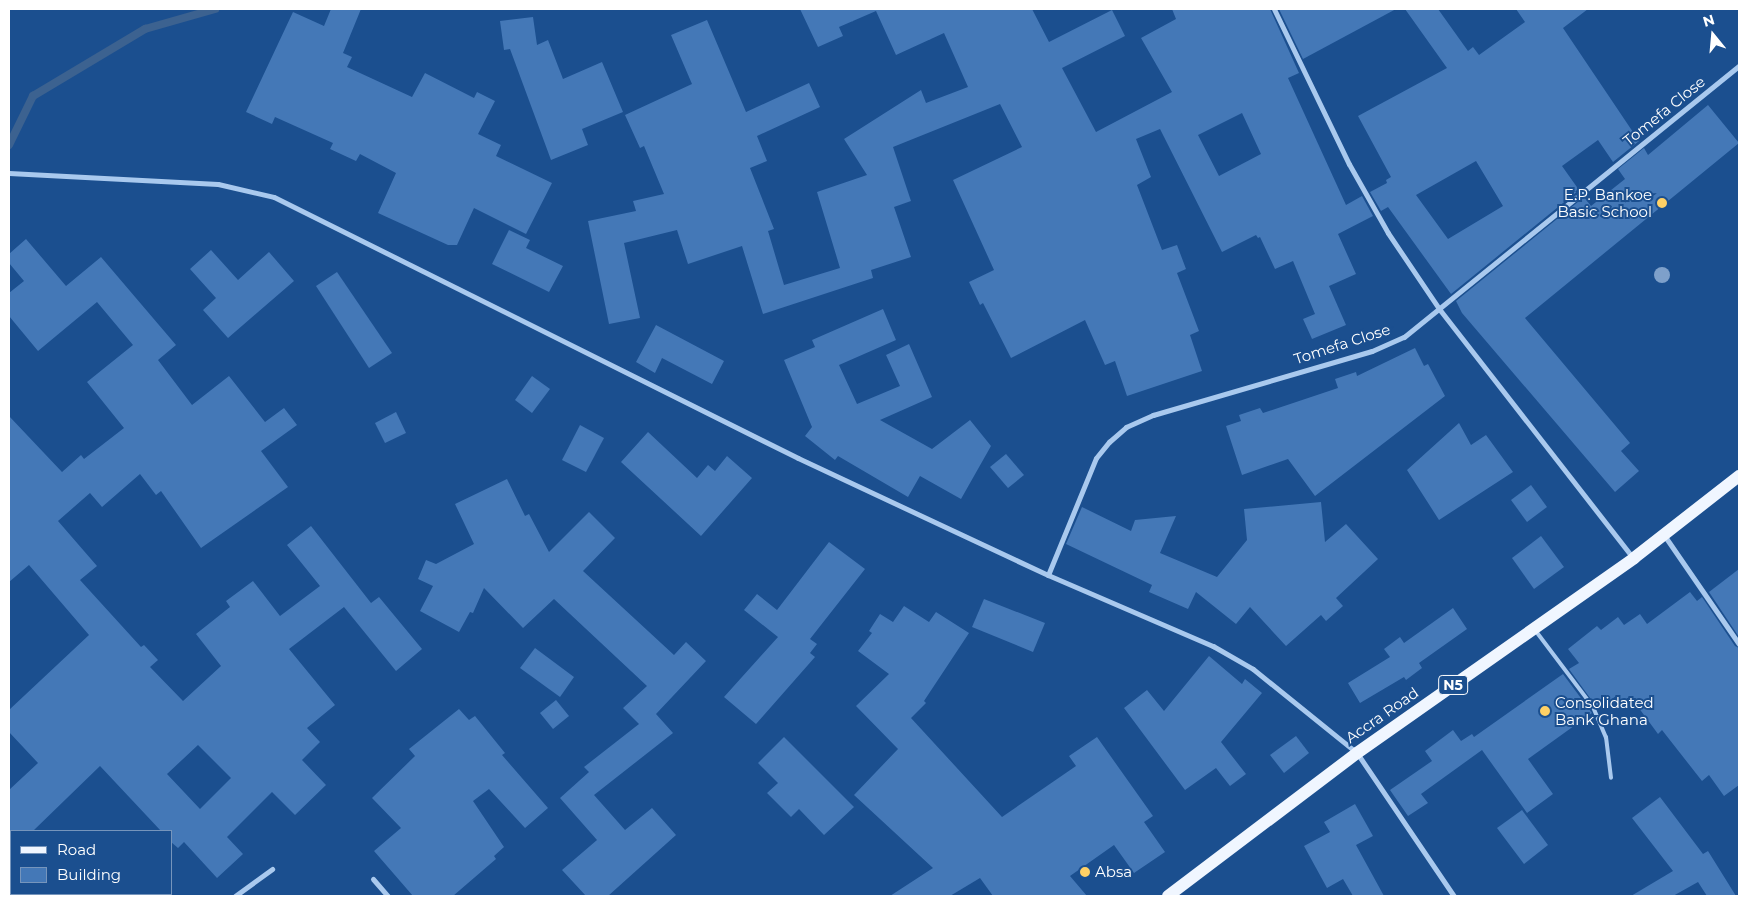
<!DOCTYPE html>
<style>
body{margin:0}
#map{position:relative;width:1748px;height:905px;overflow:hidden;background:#1b4f8f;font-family:Montserrat,sans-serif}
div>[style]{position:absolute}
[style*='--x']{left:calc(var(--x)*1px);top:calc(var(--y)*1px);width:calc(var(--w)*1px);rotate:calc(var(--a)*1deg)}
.stream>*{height:8px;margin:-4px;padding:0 4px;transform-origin:4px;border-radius:4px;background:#3c6290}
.building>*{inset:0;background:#4478b7}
.lane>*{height:4px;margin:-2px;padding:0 2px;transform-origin:2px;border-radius:2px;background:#a9c9ee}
.street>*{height:5px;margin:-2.5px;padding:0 2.5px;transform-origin:2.5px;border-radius:2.5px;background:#a9c9ee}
.primary>*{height:12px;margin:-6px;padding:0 6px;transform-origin:6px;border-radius:6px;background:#f0f6ff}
.trees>*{width:16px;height:16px;margin:-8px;border-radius:50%;background:#7ea0ca}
.dots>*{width:14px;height:14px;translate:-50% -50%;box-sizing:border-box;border:2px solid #1b4f8f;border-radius:50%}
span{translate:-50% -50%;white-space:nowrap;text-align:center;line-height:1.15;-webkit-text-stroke:4px #1b4f8f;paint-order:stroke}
.shield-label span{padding:1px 4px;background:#1b4f8f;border:1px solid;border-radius:4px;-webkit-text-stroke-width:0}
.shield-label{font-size:14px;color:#fff;font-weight:700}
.street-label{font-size:15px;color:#fff}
.poi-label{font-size:15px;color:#fff}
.right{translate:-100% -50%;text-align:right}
.left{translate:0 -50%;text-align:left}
.frame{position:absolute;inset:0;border:10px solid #fff;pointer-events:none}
.legend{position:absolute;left:10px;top:830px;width:162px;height:65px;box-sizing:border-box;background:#1b4f8f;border:1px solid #7695bc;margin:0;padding:6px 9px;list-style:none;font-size:15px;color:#fff}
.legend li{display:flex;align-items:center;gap:10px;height:25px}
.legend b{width:25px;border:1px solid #7695bc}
.north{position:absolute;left:1688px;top:10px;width:50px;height:50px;-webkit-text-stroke:4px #1b4f8f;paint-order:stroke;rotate:343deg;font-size:14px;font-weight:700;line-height:20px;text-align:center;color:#fff}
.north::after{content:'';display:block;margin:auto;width:18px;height:22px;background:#fff;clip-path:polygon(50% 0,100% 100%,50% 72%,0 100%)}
</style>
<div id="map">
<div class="stream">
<div style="--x:9;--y:145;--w:55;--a:-63.9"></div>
<div style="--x:33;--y:96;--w:131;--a:-30.9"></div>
<div style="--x:145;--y:29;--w:73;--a:-15.9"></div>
</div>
<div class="building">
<div style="clip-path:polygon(331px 9px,361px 9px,343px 53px,352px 57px,347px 67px,412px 97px,425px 73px,474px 98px,477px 92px,495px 101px,478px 134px,501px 145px,496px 156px,552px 183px,526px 234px,474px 208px,457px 245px,448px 245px,378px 213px,396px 173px,360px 154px,356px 161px,330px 149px,333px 143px,275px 117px,272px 124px,246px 112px,293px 12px,324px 26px)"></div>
<div style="clip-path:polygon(evenodd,800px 9px,1032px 9px,1049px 42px,1112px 10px,1125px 36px,1062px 68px,1096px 132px,1172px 92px,1141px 38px,1176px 19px,1172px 9px,1270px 9px,1299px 73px,1288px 78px,1346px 205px,1362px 196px,1373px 216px,1338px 234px,1356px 274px,1329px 286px,1346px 325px,1312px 339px,1303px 319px,1315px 314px,1293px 261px,1275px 269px,1260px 237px,1258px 238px,1256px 235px,1222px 252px,1160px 129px,1136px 139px,1151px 177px,1137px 185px,1162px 250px,1177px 245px,1186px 269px,1177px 273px,1199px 331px,1190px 335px,1202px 371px,1127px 396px,1115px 361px,1105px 365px,1085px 320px,1011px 358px,983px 303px,980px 305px,969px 282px,994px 270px,953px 180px,1022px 147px,1000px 104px,893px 147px,911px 201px,894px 207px,911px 257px,871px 270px,873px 278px,763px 314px,742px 246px,688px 264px,677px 230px,624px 243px,640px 318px,609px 324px,588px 221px,636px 211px,633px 201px,664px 194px,644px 146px,640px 148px,625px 115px,692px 84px,671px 35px,707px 20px,746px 112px,809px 83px,820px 107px,757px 136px,767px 161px,750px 168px,774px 229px,768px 231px,784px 285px,840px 268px,817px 192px,867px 175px,844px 139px,921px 90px,926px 103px,968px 87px,944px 33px,896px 55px,876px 11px,839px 27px,843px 36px,818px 47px,800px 9px,1242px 113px,1261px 154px,1219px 176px,1198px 135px,1242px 113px)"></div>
<div style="clip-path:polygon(1279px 9px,1396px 9px,1303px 59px)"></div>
<div style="clip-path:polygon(evenodd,1405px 9px,1438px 9px,1468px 51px,1473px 47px,1479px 55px,1525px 22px,1516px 9px,1588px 9px,1563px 28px,1639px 141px,1613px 162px,1598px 140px,1562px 166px,1579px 190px,1451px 294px,1388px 207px,1381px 211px,1370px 192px,1387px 183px,1386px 180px,1391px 177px,1358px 116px,1447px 68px,1405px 9px,1476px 161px,1503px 206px,1448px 239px,1416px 195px,1476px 161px)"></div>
<div style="clip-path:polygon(533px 17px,537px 45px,548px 40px,563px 79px,602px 62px,623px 112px,582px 129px,588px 145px,551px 160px,510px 49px,504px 50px,500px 21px)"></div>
<div style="clip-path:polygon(1708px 105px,1739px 143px,1525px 318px,1630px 443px,1621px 451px,1639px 471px,1615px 492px,1462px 313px,1456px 301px,1584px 197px,1591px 206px,1625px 179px,1618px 169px,1644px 148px,1648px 155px)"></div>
<div style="clip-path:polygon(509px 230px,530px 240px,526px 248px,563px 266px,549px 292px,492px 264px)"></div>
<div style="clip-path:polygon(evenodd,26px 239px,66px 286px,101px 257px,176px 345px,158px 360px,192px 405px,229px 376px,265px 422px,284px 408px,297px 425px,261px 451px,288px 487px,201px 548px,161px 491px,156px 495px,140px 474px,102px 507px,90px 493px,58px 521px,97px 566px,80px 580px,141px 647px,144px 645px,158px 660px,150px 667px,183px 701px,221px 666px,196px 634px,230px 607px,226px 601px,253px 581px,280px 616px,320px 586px,287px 545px,311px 526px,371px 603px,379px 597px,422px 649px,396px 671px,344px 607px,289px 649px,335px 705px,307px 728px,320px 742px,302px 760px,326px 785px,295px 815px,272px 792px,227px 837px,243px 854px,217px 878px,184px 842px,178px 848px,171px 842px,171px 831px,161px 831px,100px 766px,33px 831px,9px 831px,9px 790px,38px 763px,9px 732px,9px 710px,89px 635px,29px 565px,9px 582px,9px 416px,62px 472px,81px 455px,84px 459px,124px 428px,87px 382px,133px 345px,97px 302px,38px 351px,9px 316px,9px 293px,24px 281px,9px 263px,9px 254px,26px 239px,198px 745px,231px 778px,200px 809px,167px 774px,198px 745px)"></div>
<div style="clip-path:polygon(211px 250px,238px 280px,269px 252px,294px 281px,228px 338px,203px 310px,216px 298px,190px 269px)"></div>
<div style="clip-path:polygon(337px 272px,392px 353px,369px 368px,316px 286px)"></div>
<div style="clip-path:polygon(883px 309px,896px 340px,839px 365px,857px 404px,900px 386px,886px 355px,909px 344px,932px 397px,880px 420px,932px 449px,970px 420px,991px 446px,961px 499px,920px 476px,908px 497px,838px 456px,835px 460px,805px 436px,812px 427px,784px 360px,815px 347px,812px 340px)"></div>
<div style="clip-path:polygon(656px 325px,724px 361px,712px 384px,662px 358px,655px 373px,636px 362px)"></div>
<div style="clip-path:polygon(1415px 348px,1424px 366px,1428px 364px,1445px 396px,1315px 496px,1288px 459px,1242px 475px,1226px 426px,1241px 421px,1239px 415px,1260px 408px,1263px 413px,1338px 388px,1335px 379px,1356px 372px,1357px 376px)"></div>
<div style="clip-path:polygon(532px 376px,550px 389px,532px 413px,515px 400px)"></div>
<div style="clip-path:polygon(396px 412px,406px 433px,385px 443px,375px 423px)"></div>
<div style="clip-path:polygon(1459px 423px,1471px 445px,1486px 435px,1513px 472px,1439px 520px,1407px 470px)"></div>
<div style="clip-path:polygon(580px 425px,604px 438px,586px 472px,562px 460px)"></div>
<div style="clip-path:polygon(648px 432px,697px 478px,708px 465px,715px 471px,727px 456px,752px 478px,701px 536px,621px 462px)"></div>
<div style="clip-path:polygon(1006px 454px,1024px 475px,1008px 488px,990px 467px)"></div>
<div style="clip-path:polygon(507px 479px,525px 516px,529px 514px,549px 552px,589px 512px,615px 538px,583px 571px,674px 655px,686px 642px,706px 661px,656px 714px,673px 733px,594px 795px,625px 830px,652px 808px,676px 835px,608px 896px,586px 896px,562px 870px,597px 840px,560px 798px,589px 772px,584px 767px,639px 724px,623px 708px,647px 686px,554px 599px,523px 628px,484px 588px,473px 613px,470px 612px,459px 632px,420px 611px,433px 586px,418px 579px,426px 560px,436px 564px,474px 544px,455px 504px)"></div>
<div style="clip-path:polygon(1531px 485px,1547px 507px,1527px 522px,1511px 500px)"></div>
<div style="clip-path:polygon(1321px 502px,1325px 542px,1346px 524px,1378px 559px,1336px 598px,1343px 606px,1326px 621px,1321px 615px,1286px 646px,1250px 607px,1236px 624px,1196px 592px,1188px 609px,1149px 592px,1152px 585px,1066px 544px,1082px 507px,1131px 531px,1135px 520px,1176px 516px,1160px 553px,1217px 577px,1247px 540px,1244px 509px)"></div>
<div style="clip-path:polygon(1541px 536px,1564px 567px,1534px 589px,1512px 558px)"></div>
<div style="clip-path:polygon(829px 542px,865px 569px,810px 639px,817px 644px,810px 653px,815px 657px,756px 724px,724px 697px,778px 637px,744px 610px,757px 594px,777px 610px)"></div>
<div style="clip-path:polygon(1739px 569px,1739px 637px,1709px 592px)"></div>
<div style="clip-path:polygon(1690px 592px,1697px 601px,1702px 597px,1735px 646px,1739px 648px,1739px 785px,1724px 796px,1709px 775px,1702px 781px,1662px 730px,1658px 734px,1630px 696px,1622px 703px,1616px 696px,1598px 709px,1569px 669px,1579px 663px,1568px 649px,1597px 626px,1601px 630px,1618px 617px,1624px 625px,1640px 614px,1647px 624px)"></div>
<div style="clip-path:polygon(984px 599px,1045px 623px,1033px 652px,972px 627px)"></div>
<div style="clip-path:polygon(904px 606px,929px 622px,936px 612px,969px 633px,924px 701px,926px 703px,911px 718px,1002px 817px,1076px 766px,1069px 756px,1097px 737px,1153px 816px,1144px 822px,1165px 852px,1134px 873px,1114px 845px,1070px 876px,1087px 896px,993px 896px,980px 878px,950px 896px,890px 896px,933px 868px,854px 795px,898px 749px,856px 706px,889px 674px,858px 651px,872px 633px,869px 631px,880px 614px,893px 622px)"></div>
<div style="clip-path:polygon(1453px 608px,1467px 629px,1419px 663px,1422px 668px,1406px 680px,1404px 677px,1360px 703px,1348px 683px,1390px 657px,1384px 649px,1400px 637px,1404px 643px)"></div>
<div style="clip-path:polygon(535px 648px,574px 677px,560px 697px,520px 668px)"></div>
<div style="clip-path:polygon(1209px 656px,1242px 684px,1245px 679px,1262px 693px,1221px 742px,1246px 774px,1230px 786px,1216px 768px,1185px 790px,1124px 708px,1147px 690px,1164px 711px)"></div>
<div style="clip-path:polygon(1563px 674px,1592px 713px,1528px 759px,1553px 794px,1527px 813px,1482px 750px,1421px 794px,1428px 803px,1408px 816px,1390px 790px,1432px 761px,1425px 751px,1453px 730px,1461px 741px,1472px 734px,1474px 737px)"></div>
<div style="clip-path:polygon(556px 700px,569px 716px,553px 729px,540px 713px)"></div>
<div style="clip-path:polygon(459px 709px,469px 720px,475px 716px,505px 753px,502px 755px,548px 808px,525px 828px,489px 789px,473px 801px,504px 847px,494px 856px,496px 859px,453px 896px,413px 896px,374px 851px,401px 828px,372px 798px,415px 756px,409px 749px)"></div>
<div style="clip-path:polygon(1296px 736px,1309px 753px,1284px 773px,1270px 755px)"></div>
<div style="clip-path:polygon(784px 737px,854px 807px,824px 835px,799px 809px,791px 817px,767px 793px,778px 783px,758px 763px)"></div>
<div style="clip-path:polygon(1660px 797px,1703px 854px,1708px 851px,1736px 896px,1707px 896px,1698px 882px,1673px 896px,1631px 896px,1673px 871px,1632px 818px)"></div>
<div style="clip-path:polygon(1355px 804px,1373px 836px,1356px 845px,1384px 896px,1353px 896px,1343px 879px,1327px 888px,1304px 846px,1330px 832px,1324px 822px)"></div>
<div style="clip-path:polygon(1522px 810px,1548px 845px,1524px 864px,1497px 828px)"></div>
</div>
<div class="lane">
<div style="--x:1535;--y:630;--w:96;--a:53"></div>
<div style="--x:1593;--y:707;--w:33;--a:67"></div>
<div style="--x:1606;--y:737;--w:41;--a:83"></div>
</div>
<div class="street">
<div style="--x:1274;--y:9;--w:172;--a:64.2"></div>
<div style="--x:1349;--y:164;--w:79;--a:60.5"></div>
<div style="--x:1388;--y:233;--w:93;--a:56"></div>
<div style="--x:1440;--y:310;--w:314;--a:52.1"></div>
<div style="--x:9;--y:173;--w:209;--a:3"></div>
<div style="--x:218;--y:184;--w:57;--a:13.1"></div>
<div style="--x:274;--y:197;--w:585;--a:26.48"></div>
<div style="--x:798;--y:458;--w:276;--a:25.1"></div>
<div style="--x:1048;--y:575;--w:180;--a:23.3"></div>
<div style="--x:1213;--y:646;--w:46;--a:29.9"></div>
<div style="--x:1253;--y:669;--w:134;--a:38.9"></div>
<div style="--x:1357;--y:753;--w:173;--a:55.9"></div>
<div style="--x:1664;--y:535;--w:132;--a:55.5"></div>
<div style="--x:1048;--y:575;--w:126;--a:-67.7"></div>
<div style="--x:1096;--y:458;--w:21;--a:-51"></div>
<div style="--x:1109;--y:442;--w:23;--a:-41"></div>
<div style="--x:1126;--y:427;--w:30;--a:-24"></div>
<div style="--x:1153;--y:415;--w:228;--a:-16.3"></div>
<div style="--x:1372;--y:351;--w:35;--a:-24"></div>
<div style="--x:1404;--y:337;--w:431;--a:-39"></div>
<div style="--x:373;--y:879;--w:23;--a:49"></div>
<div style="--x:235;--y:896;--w:46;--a:-36.1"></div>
</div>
<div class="primary">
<div style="--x:1168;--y:896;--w:237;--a:-37.1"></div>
<div style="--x:1357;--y:753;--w:339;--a:-35.1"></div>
<div style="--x:1634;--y:558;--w:133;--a:-38"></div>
</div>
<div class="trees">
<div style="left:1662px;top:275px"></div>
</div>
<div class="dots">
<div style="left:1662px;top:203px;background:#ffd166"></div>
<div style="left:1545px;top:711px;background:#ffd166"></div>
<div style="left:1085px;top:872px;background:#ffd166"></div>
</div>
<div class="shield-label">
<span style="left:1453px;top:685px">N5</span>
</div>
<div class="street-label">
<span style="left:1664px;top:111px;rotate:-39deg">Tomefa Close</span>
<span style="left:1342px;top:344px;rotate:-18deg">Tomefa Close</span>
<span style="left:1382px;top:715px;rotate:-35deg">Accra Road</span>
</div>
<div class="poi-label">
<span class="right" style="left:1652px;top:203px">E.P. Bankoe<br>Basic School</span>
<span class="left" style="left:1555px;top:711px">Consolidated<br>Bank Ghana</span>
<span class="left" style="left:1095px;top:872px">Absa</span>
</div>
<div class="frame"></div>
<ul class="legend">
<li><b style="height:6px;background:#f0f6ff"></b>Road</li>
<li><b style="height:14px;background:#4478b7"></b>Building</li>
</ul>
<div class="north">N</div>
</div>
